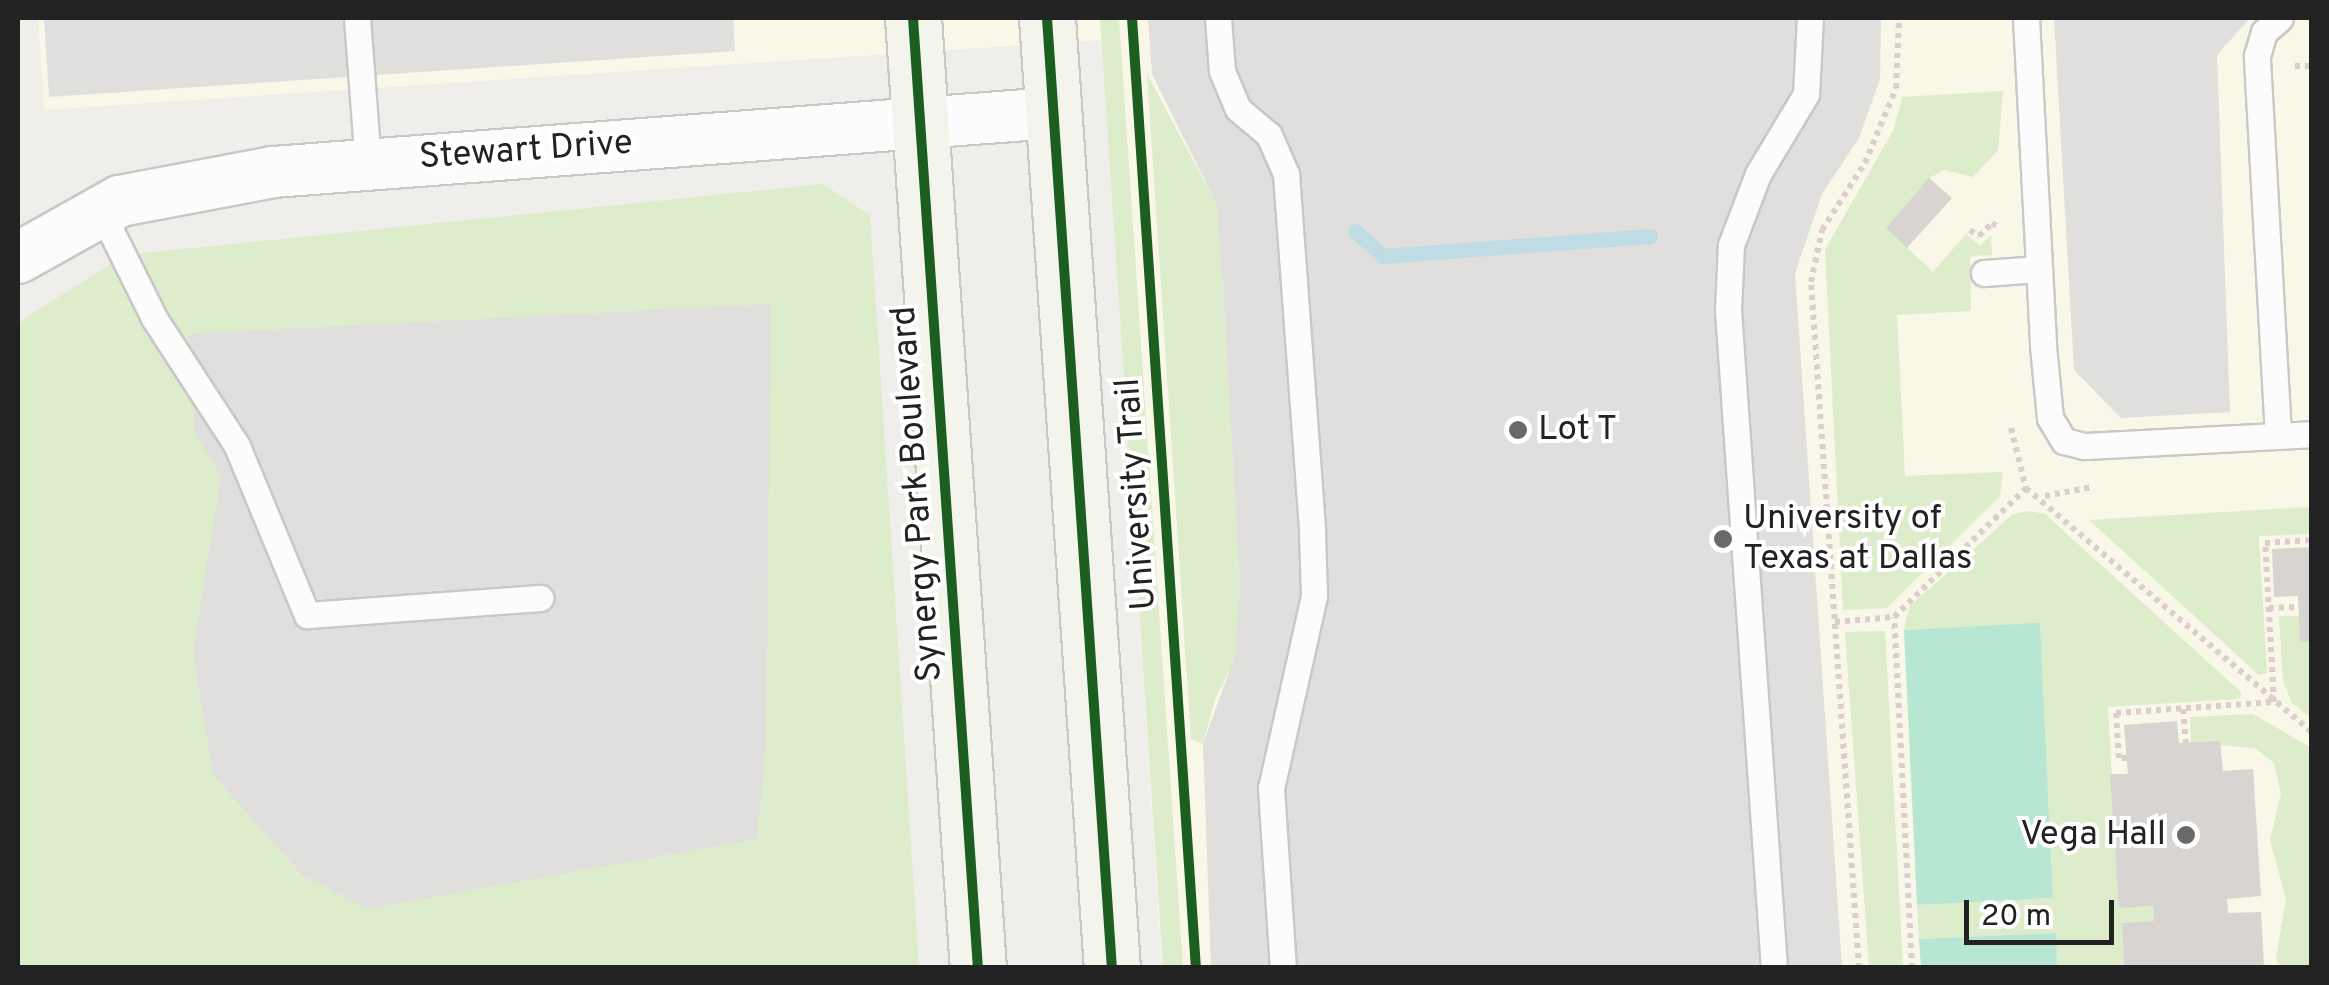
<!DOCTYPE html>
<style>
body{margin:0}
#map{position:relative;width:2329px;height:985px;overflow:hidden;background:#f0eeeb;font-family:Overpass,sans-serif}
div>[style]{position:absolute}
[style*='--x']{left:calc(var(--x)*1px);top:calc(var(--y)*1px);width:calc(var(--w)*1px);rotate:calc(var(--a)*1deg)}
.education>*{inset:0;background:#f8f7e8}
.grass>*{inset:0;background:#ddeccb}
.pitch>*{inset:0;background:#b7e6d2}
.parking>*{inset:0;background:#e0dfde}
.stream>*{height:15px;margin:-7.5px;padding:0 7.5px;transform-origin:7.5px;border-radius:7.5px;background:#bfdbe3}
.building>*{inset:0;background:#d7d4d2}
.path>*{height:6px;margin-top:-3px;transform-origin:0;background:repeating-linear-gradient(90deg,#dccecd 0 5px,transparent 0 10px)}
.roads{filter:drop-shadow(2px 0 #c9c8c7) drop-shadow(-2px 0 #c9c8c7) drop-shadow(0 2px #c9c8c7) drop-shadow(0 -2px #c9c8c7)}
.lane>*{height:25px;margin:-12.5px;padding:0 12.5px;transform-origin:12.5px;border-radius:12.5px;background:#fdfcfc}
.street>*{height:50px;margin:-25px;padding:0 25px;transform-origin:25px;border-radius:25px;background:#fdfcfc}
.secondary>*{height:55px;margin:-27.5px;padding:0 27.5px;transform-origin:27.5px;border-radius:27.5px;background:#f4f4ed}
.cycleway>*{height:10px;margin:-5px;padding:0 5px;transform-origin:5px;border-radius:5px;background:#1b5e20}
.dots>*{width:28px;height:28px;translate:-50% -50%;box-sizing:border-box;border:5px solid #fff;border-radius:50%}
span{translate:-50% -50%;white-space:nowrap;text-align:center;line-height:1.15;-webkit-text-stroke:8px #fff;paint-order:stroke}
.street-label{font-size:35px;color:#222}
.poi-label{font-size:35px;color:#222}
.left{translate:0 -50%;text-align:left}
.right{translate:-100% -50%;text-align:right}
.frame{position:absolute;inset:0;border:20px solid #222;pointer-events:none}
.scale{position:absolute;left:1964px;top:900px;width:150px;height:45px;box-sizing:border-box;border:5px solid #222;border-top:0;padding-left:12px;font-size:30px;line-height:35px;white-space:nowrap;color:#222;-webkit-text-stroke:8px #fff;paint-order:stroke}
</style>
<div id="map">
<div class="education">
<div style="clip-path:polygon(38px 18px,2311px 18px,2311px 967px,1162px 967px,1102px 40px,44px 110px)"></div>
</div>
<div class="grass">
<div style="clip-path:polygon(1100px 18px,1119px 18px,1183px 967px,1163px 967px)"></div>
<div style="clip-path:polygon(1147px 74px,1217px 205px,1248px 195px,1222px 276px,1240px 585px,1274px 584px,1215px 699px,1203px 744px,1191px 739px)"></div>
<div style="clip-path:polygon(2003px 91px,1998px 150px,1973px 177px,1944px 170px,1930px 178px,1886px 228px,1933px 272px,1966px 234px,1980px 246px,1991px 235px,1992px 255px,1970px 256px,1971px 311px,1897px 315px,1905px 476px,2003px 472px,2000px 496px,1887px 608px,1843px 610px,1825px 250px,1894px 129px,1902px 97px)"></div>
<div style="clip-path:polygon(823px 184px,870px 215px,919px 967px,18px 967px,18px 325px,24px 319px,124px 255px)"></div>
<div style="clip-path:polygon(2311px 507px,2311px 534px,2259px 536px,2267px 673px,2259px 675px,2089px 520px)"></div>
<div style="clip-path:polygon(2029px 511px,2045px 514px,2242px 693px,2239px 699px,2108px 707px,2119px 908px,2153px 906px,2154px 921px,2122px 923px,2124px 967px,2057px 967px,2055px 933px,1919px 939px,1917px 905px,2053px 898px,2040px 624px,1904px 630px,1909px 607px,2013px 514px)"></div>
<div style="clip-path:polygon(2279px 616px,2299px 616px,2311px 642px,2311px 718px,2292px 703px,2283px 681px)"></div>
<div style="clip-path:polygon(1885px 631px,1903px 967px,1869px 967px,1845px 632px)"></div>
<div style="clip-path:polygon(2253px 714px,2311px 748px,2311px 967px,2280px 967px,2276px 959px,2286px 899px,2270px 840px,2281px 794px,2274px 763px,2255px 748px,2191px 743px,2190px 717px)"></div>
</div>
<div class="pitch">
<div style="clip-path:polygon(2040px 623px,2053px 898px,1917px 905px,1904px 630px)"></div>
<div style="clip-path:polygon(2056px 933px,2057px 967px,1921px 967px,1919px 939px)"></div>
</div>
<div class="parking">
<div style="clip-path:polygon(44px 18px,733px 18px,735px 51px,49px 97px)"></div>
<div style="clip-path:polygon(1148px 18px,1881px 18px,1880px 79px,1859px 138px,1822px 194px,1795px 273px,1842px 967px,1211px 967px,1203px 744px,1235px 656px,1240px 586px,1222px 275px,1217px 205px,1152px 74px)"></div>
<div style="clip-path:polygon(2054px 18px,2250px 18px,2217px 55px,2230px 412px,2121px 418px,2074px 370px)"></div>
<div style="clip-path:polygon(771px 304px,766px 743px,757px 839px,367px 909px,302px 875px,213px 775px,193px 652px,221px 476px,195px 434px,188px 334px)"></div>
</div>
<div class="stream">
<div style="--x:1355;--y:231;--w:38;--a:42"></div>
<div style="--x:1383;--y:256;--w:268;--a:-4.3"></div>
</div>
<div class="building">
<div style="clip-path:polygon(1929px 178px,1952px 198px,1907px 248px,1886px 228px)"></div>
<div style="clip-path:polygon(2312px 547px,2312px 642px,2300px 642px,2298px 596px,2274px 597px,2272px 549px)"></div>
<div style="clip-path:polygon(2177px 721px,2179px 743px,2220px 741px,2223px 771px,2253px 769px,2261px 896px,2227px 899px,2228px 913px,2261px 912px,2264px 968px,2124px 968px,2122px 923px,2154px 921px,2153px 906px,2119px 908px,2110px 774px,2128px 774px,2124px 725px)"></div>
</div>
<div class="path">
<div style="--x:2295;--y:66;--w:17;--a:0"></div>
<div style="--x:1970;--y:230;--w:11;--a:34"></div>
<div style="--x:1979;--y:236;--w:18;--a:-45"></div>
<div style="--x:1992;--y:223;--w:7;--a:34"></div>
<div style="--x:2011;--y:428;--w:62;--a:76"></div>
<div style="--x:2026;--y:488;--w:376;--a:40.5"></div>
<div style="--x:2045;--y:496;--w:48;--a:-10.8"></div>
<div style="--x:2269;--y:608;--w:30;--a:-2"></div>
<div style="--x:1835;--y:622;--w:59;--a:-4.8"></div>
<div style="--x:2183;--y:709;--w:34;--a:85"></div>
<div style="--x:2127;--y:758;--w:8;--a:180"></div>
<div style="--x:2119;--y:758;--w:45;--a:-93.8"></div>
<div style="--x:2116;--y:713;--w:158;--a:-4"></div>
<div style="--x:2274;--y:702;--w:159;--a:-93.2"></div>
<div style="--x:2265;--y:543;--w:47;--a:-3.7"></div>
<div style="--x:1859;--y:968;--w:688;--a:-94"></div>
<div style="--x:1811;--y:282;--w:53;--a:-78.1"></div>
<div style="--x:1822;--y:230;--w:80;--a:-57.3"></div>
<div style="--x:1865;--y:163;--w:81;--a:-67.5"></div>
<div style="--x:1896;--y:88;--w:70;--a:-87.5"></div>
<div style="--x:1912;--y:968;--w:351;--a:-92.9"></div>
<div style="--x:1894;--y:617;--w:185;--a:-44.3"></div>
</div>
<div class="roads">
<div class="lane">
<div style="--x:357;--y:18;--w:145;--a:85.7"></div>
<div style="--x:1218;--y:18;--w:53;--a:85.7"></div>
<div style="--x:1222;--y:71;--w:41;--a:67.2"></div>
<div style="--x:1238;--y:109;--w:40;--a:40"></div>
<div style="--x:1269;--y:135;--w:43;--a:66.4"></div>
<div style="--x:1286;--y:174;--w:359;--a:85.8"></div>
<div style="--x:1312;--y:532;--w:64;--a:88.2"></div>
<div style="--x:1314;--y:596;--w:197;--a:102.6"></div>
<div style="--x:1271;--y:788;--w:180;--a:86.2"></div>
<div style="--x:2026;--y:18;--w:328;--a:87"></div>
<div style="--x:2043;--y:346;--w:72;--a:84.4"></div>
<div style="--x:2050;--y:418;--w:27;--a:59"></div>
<div style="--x:2064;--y:441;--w:21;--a:14"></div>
<div style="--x:2084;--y:446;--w:228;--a:-3"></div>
<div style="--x:100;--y:209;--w:122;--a:63.6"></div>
<div style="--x:154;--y:318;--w:153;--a:57"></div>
<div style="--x:237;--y:446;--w:183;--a:67.5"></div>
<div style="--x:307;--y:615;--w:234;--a:-4.2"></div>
<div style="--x:1984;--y:273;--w:55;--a:-4.2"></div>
<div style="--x:2278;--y:435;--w:380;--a:-93.2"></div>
<div style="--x:2257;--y:56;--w:25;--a:-74"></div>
<div style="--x:2264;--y:32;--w:21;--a:-41"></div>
<div style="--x:1774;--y:968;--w:660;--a:-94"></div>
<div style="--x:1728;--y:310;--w:65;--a:-87.4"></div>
<div style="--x:1731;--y:245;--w:76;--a:-69.2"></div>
<div style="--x:1758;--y:174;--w:93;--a:-59"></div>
<div style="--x:1806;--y:94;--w:76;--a:-87"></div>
</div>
<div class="street">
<div style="--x:18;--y:258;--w:117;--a:-29.2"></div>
<div style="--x:120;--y:201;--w:156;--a:-10.7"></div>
<div style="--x:273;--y:172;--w:782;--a:-4.33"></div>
</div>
<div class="secondary">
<div style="--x:913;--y:18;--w:952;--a:86.09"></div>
<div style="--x:1047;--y:18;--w:952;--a:86.09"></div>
</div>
</div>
<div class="cycleway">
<div style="--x:913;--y:18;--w:952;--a:86.09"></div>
<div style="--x:1047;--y:18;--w:952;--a:86.09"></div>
<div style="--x:1132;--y:18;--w:952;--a:86.15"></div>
</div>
<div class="dots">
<div style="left:1518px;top:430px;background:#6a6968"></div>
<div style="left:1723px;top:539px;background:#6a6968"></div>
<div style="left:2186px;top:835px;background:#6a6968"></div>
</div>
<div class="street-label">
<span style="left:526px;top:151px;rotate:-4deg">Stewart Drive</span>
<span style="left:918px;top:494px;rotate:-94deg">Synergy Park Boulevard</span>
<span style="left:1137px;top:494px;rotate:-94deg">University Trail</span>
</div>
<div class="poi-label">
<span class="left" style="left:1538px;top:430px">Lot T</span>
<span class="left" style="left:1743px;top:539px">University of<br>Texas at Dallas</span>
<span class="right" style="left:2166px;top:835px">Vega Hall</span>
</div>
<div class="frame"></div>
<div class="scale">20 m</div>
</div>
